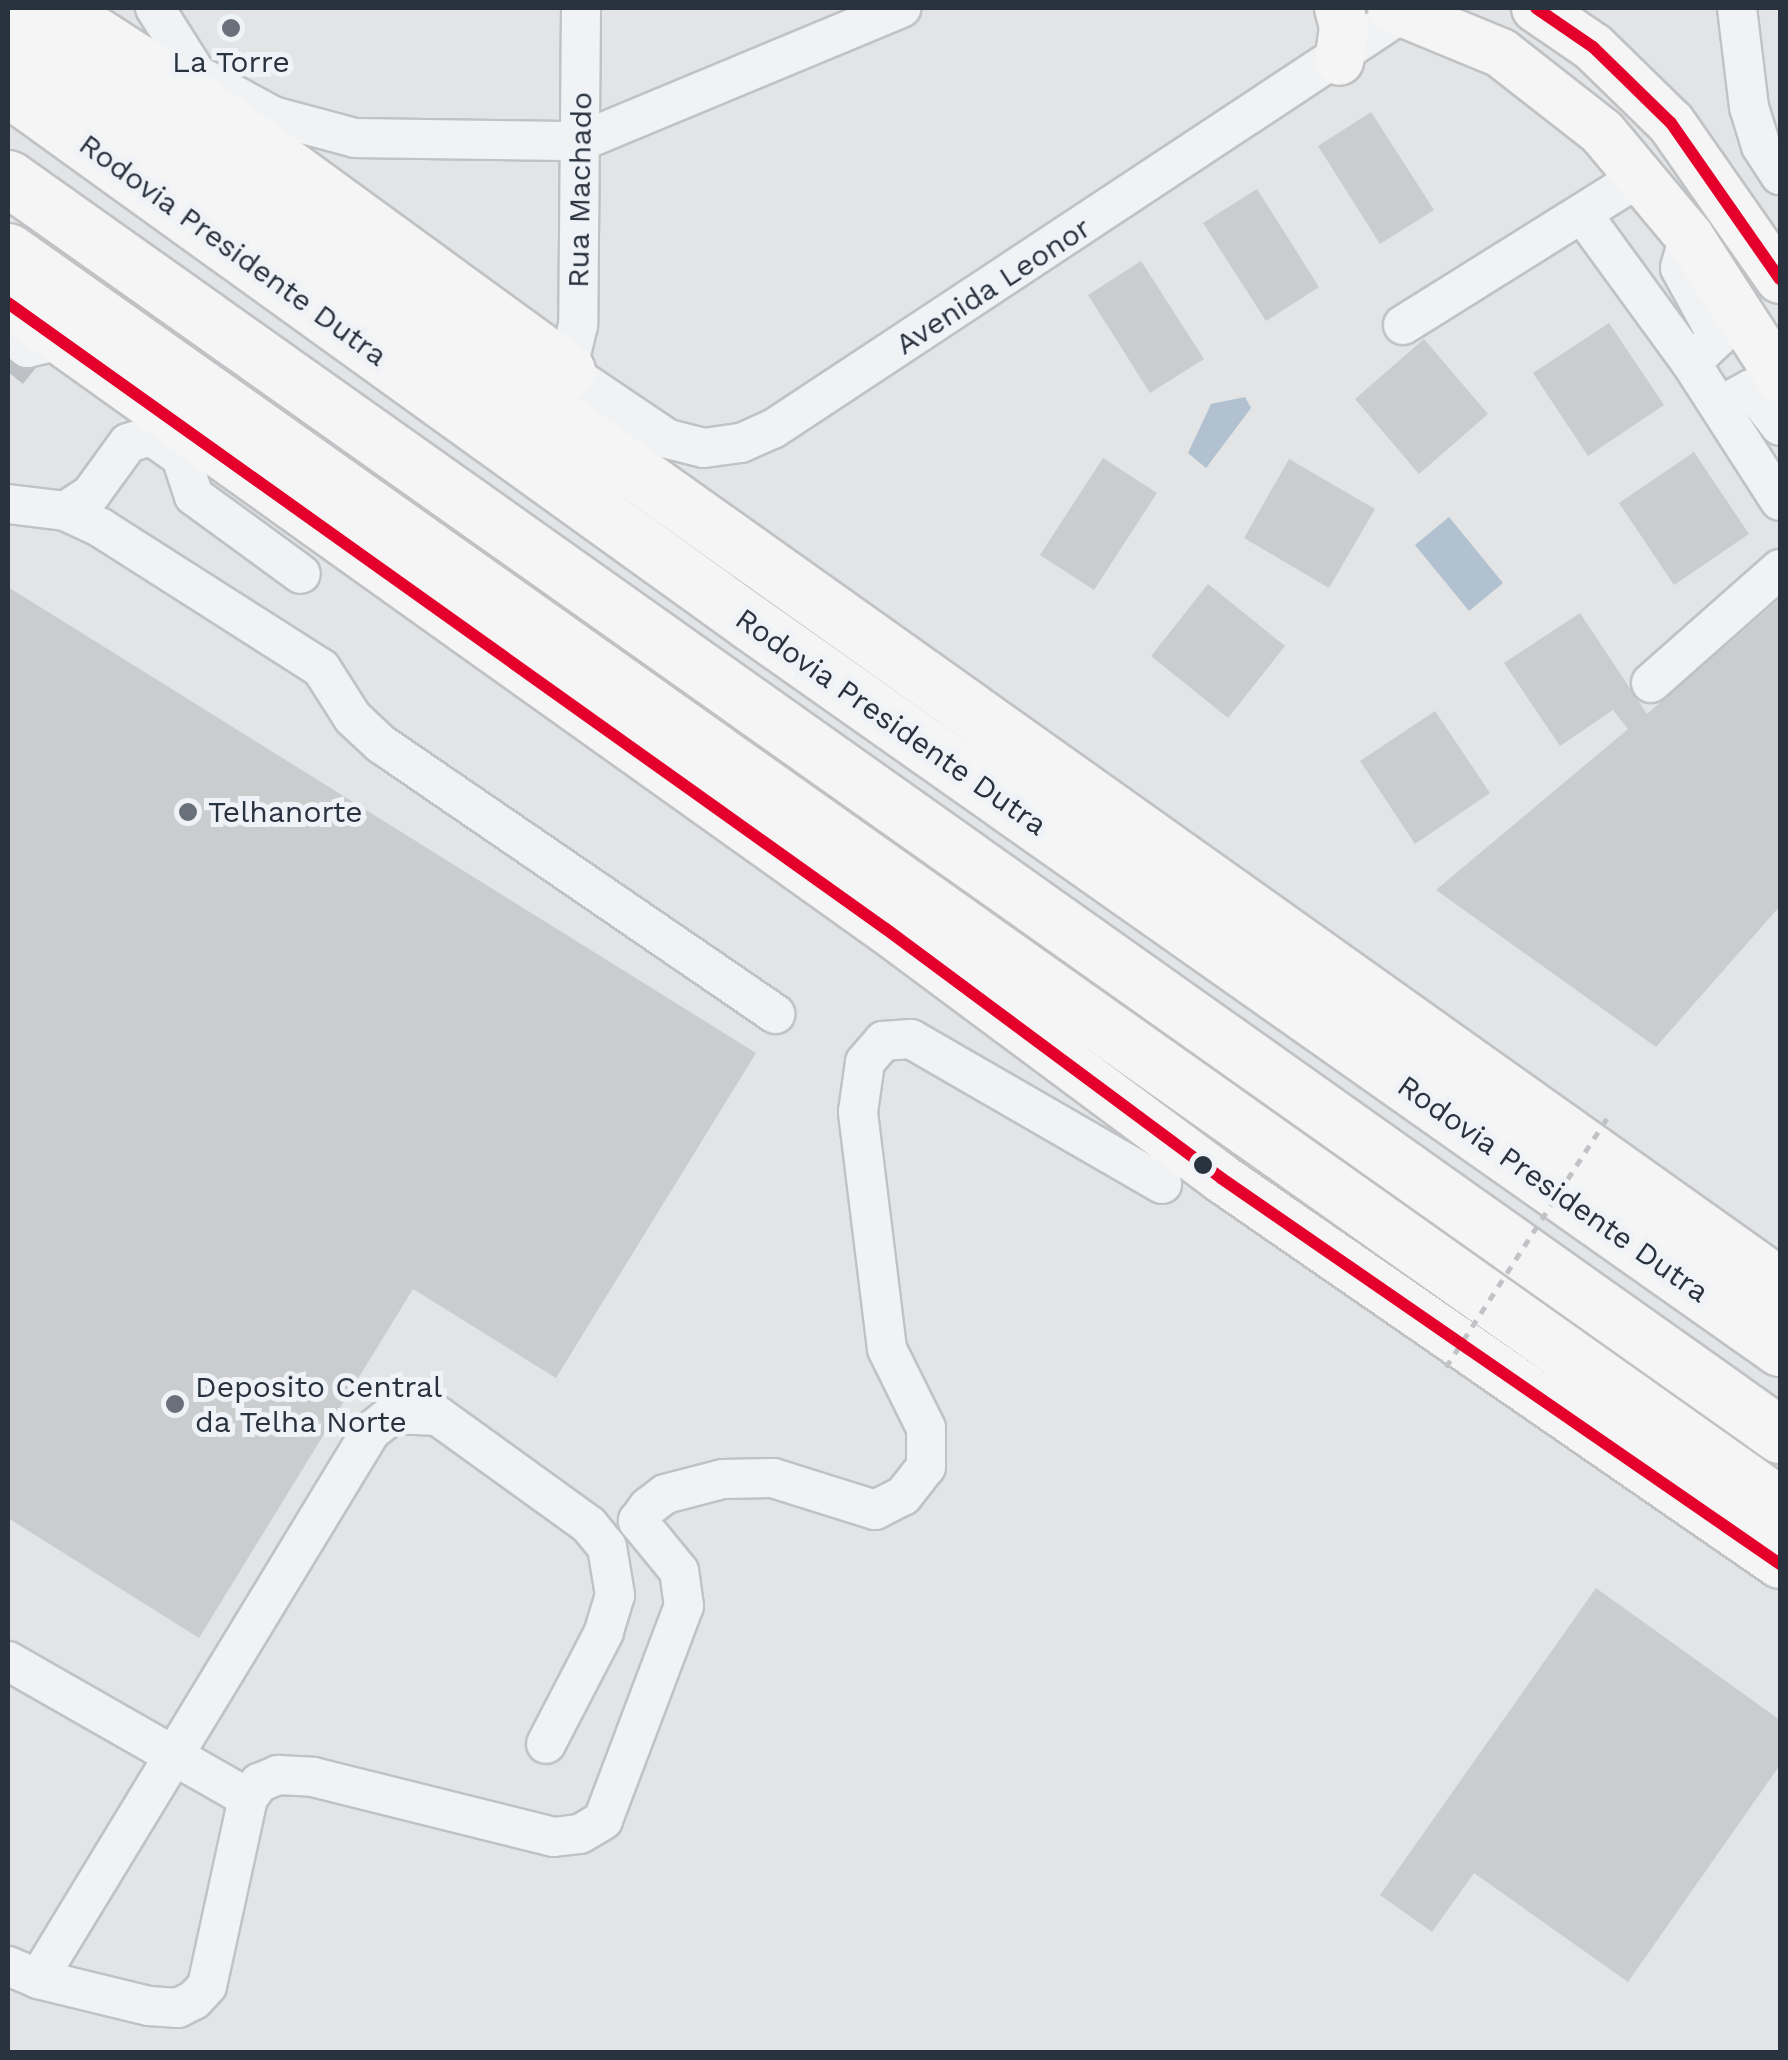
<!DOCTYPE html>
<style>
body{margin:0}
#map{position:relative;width:1788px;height:2060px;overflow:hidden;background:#e2e4e6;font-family:"Work Sans",sans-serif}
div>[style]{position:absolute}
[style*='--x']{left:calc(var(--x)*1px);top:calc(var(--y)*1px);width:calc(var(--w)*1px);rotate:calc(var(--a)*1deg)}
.water>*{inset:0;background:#b1c1d0}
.building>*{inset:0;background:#caccce}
.minor-tunnel>*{height:38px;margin-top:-19px;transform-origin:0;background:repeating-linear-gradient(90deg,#bdc0c5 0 38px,transparent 0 57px)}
.roads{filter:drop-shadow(2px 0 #c0c2c4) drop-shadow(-2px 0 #c0c2c4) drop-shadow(0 2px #c0c2c4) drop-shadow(0 -2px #c0c2c4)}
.minor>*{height:38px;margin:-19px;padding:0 19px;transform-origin:19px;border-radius:19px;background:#f1f2f3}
.major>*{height:48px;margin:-24px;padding:0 24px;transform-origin:24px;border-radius:24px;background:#f5f5f6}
.highway>*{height:55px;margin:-27.5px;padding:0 27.5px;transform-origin:27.5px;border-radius:27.5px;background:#f5f5f6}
.path-bridge>*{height:5px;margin-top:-2.5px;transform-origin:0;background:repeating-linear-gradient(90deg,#c0c2c5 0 8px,transparent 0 16px)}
.bus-1>*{height:12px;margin:-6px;padding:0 6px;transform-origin:6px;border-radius:6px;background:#e4002b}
.dots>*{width:28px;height:28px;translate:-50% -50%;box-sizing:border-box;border:5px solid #eff2f6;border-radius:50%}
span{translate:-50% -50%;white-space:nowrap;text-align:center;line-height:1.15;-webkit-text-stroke:10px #eff2f6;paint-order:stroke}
.poi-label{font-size:30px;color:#29323f}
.left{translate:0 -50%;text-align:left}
.street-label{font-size:30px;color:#29323f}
.frame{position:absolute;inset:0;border:10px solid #29323f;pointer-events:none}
</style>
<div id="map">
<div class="water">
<div style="clip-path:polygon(1245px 397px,1251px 408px,1206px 468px,1188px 453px,1211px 404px)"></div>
<div style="clip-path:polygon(1449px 517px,1503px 583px,1469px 611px,1415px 545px)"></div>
</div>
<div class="building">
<div style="clip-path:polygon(1371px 112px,1434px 210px,1380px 244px,1318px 146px)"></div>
<div style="clip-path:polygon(1257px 189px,1319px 287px,1266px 321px,1203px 223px)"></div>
<div style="clip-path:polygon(1141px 261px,1204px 359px,1150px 393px,1088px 295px)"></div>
<div style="clip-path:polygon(1609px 323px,1664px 405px,1588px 456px,1533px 373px)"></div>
<div style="clip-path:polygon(1424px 339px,1488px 414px,1419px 474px,1355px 399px)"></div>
<div style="clip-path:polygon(1694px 452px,1749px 534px,1674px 585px,1619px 503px)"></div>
<div style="clip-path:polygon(1103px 458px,1157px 493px,1094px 590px,1040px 555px)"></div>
<div style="clip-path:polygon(1289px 459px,1375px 509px,1329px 588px,1244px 538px)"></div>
<div style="clip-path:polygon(1208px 584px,1285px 646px,1228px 718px,1151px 656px)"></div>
<div style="clip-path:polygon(8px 587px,756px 1053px,556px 1378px,413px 1289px,199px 1638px,8px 1518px)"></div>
<div style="clip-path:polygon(1780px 599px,1780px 906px,1656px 1047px,1436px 890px,1628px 729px,1613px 710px,1560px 746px,1504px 663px,1580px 613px,1647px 714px)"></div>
<div style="clip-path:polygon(1435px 711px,1490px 793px,1415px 844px,1360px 761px)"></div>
<div style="clip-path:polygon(1596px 1588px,1780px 1720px,1780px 1765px,1628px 1982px,1474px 1873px,1432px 1932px,1380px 1895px)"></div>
</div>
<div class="minor-tunnel">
<div style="--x:8;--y:372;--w:21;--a:-51"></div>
</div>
<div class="roads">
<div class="minor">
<div style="--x:155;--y:8;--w:77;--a:57.8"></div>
<div style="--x:581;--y:8;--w:317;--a:90.5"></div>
<div style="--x:578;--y:325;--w:47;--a:103.4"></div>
<div style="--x:567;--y:371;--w:122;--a:34"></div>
<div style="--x:668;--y:439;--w:37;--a:14"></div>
<div style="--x:704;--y:448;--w:37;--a:-8"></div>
<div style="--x:741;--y:443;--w:35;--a:-24"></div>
<div style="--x:773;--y:429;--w:756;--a:-33.46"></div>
<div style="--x:1737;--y:8;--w:100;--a:83.1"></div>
<div style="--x:1749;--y:107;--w:41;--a:72.9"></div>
<div style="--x:1761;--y:146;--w:35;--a:57"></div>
<div style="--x:203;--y:78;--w:80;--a:28.5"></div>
<div style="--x:273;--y:116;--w:85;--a:15"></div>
<div style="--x:355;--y:138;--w:227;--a:0.8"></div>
<div style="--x:582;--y:141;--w:346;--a:-22.6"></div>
<div style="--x:1583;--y:215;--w:183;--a:53.9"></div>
<div style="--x:1691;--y:363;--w:164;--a:57.2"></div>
<div style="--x:1689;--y:236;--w:33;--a:106"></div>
<div style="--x:1680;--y:268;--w:79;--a:61.2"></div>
<div style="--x:1718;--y:337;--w:37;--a:136"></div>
<div style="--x:1403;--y:325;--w:283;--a:-32"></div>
<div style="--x:8;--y:334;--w:24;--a:36"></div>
<div style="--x:27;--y:348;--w:32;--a:-13"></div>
<div style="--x:1720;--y:406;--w:35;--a:-29"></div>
<div style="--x:1751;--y:389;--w:47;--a:51.9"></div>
<div style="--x:8;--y:504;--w:57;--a:7"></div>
<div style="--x:65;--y:511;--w:40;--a:25"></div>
<div style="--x:101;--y:528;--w:261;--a:32.5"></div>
<div style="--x:321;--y:668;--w:59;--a:57.4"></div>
<div style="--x:353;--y:718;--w:38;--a:43"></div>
<div style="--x:381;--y:744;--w:478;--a:34.4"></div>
<div style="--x:65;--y:511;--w:31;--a:-33"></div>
<div style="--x:91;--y:494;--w:63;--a:-54"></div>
<div style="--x:128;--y:443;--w:24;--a:-17"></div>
<div style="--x:151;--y:436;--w:37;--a:35"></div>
<div style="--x:181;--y:457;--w:41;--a:71.6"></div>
<div style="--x:194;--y:496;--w:132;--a:36.1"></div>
<div style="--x:1651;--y:683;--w:172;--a:-41.5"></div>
<div style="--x:8;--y:1661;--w:276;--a:29.7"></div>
<div style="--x:8;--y:1966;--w:33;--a:23"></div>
<div style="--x:38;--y:1979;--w:641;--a:-58.71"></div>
<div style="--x:371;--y:1431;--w:28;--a:-38"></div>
<div style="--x:393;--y:1414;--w:45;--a:2.5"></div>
<div style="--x:438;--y:1416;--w:186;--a:35.8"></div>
<div style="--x:589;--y:1525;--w:28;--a:51"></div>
<div style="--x:607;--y:1547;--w:49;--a:80.5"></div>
<div style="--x:615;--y:1595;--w:39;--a:107"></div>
<div style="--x:604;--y:1632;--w:126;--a:117.4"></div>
<div style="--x:38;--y:1979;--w:114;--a:13.7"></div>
<div style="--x:149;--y:2006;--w:29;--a:4"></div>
<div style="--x:178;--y:2008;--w:18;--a:-27"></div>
<div style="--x:194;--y:2000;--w:19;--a:-47"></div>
<div style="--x:207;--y:1986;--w:192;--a:-77.7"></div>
<div style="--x:248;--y:1798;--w:19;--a:-54"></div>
<div style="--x:259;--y:1783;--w:21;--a:-23"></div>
<div style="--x:278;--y:1775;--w:35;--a:3"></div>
<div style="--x:313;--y:1777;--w:248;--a:14"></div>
<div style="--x:554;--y:1837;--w:26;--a:-7"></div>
<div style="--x:580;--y:1834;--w:27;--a:-31"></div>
<div style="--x:603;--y:1820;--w:229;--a:-69.3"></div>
<div style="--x:684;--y:1606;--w:35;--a:-98"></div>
<div style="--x:679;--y:1571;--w:65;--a:-129.4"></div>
<div style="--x:638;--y:1521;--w:17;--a:-54"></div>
<div style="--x:648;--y:1507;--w:21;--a:-37"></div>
<div style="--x:665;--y:1494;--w:60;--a:-14.5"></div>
<div style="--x:723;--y:1479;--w:50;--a:-1.1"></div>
<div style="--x:773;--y:1478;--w:107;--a:17.4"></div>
<div style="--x:875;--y:1510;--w:31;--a:-27"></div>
<div style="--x:903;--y:1496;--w:37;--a:-52"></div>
<div style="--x:926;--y:1467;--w:39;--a:-90"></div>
<div style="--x:926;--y:1428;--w:88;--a:-116.3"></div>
<div style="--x:887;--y:1349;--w:239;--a:-97"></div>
<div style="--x:858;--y:1112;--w:50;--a:-82"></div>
<div style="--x:865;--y:1062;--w:28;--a:-49"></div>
<div style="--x:883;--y:1041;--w:28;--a:-4"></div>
<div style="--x:911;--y:1039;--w:290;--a:30"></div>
</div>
<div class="major">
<div style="--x:1339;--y:8;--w:20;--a:75"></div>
<div style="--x:1344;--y:27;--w:34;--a:98"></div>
<div style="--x:1392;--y:8;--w:118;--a:22.4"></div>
<div style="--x:1501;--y:53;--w:128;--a:38"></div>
<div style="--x:1602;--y:132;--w:136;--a:50.1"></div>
<div style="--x:1689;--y:236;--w:168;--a:57.2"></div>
<div style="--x:1536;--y:8;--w:69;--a:34.4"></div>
<div style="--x:1593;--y:47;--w:109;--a:44.3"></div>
<div style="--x:1671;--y:123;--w:190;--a:55.1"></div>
<div style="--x:8;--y:303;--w:1078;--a:35.49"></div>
<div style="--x:886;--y:929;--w:417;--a:36.6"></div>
<div style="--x:1221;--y:1178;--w:679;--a:34.63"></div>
</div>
<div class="highway">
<div style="--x:54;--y:8;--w:166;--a:32.9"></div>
<div style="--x:193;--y:98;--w:463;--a:36.1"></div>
<div style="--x:8;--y:26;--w:2174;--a:35.42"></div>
<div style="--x:8;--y:88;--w:916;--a:35.76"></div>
<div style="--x:751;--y:623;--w:1259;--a:35.17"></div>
<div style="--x:8;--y:178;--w:2173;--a:35.35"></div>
<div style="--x:8;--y:251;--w:2171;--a:35.29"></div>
</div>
</div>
<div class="path-bridge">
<div style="--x:1446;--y:1367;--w:298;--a:-57.1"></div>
</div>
<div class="bus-1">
<div style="--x:1536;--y:8;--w:69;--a:34.4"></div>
<div style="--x:1593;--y:47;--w:109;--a:44.3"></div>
<div style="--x:1671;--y:123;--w:190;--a:55.1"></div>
<div style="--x:8;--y:303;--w:1078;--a:35.49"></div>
<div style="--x:886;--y:929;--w:417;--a:36.6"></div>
<div style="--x:1221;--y:1178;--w:679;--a:34.63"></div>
</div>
<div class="dots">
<div style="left:231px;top:28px;background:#6a7079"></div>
<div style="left:188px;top:812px;background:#6a7079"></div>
<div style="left:1203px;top:1165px;background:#29323f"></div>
<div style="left:175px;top:1404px;background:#6a7079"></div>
</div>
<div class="poi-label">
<span style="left:231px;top:62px">La Torre</span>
<span class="left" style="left:208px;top:812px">Telhanorte</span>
<span class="left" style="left:195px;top:1404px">Deposito Central<br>da Telha Norte</span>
</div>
<div class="street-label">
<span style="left:580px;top:190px;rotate:-89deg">Rua Machado</span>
<span style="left:233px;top:250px;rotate:36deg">Rodovia Presidente Dutra</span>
<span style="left:993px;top:286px;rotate:-33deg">Avenida Leonor</span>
<span style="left:891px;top:722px;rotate:35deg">Rodovia Presidente Dutra</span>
<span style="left:1553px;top:1189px;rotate:35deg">Rodovia Presidente Dutra</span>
</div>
<div class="frame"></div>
</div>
